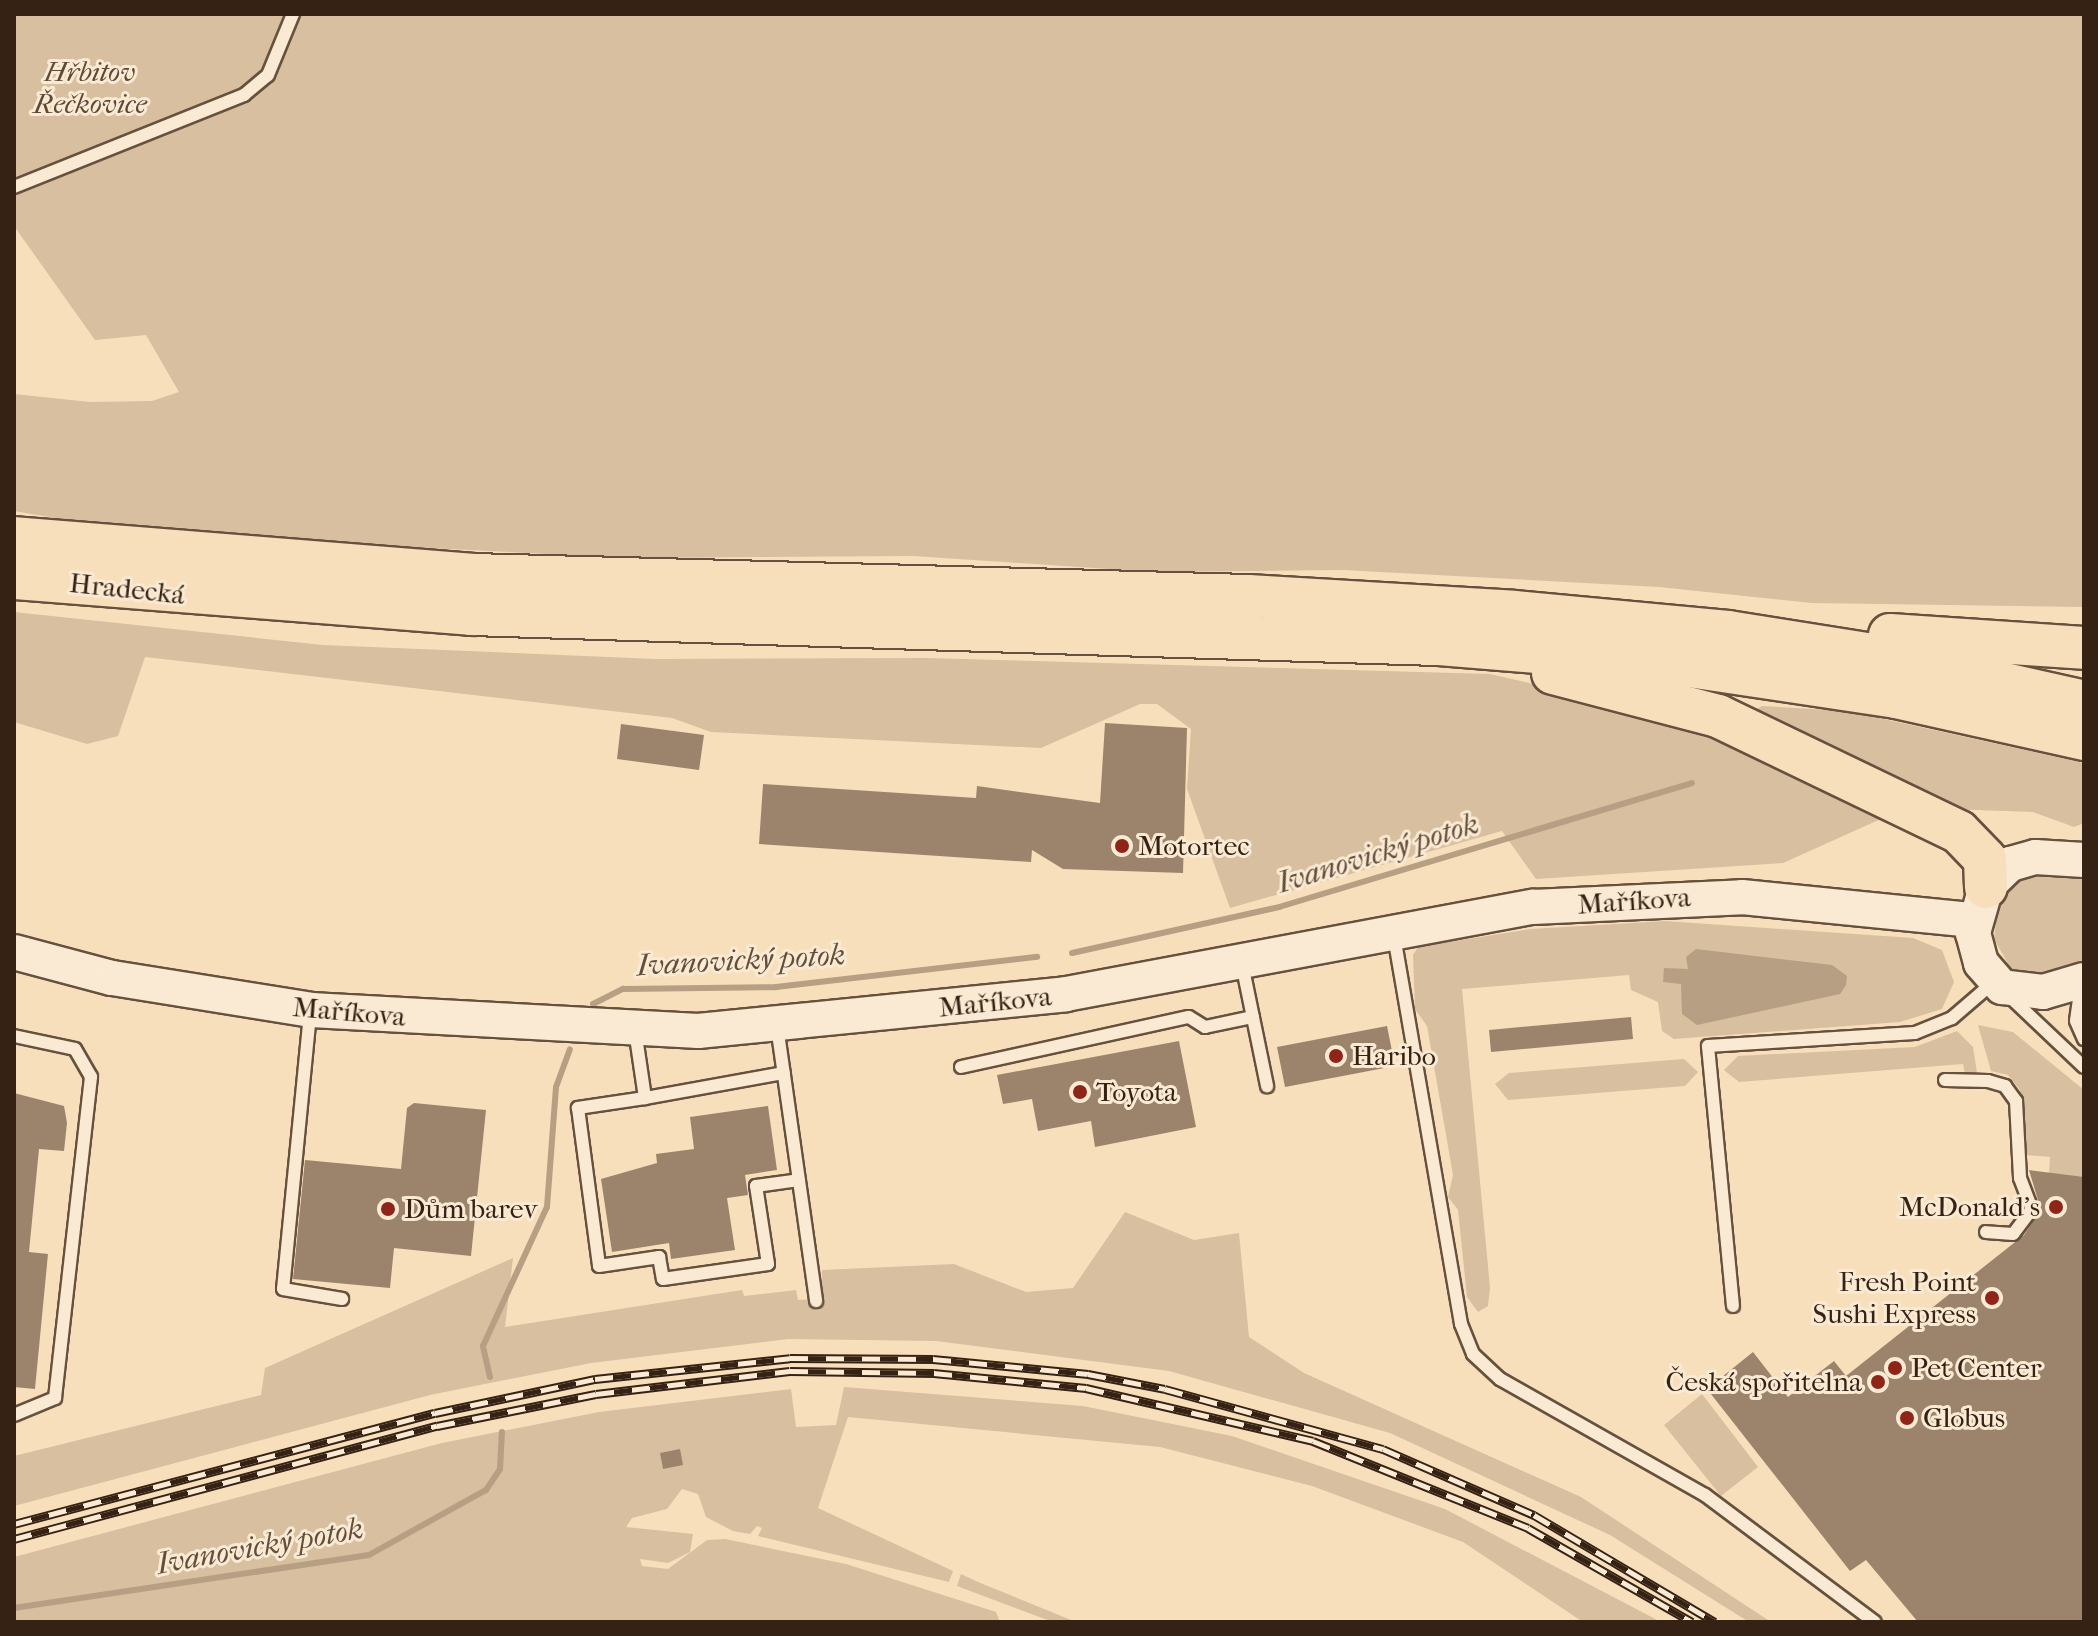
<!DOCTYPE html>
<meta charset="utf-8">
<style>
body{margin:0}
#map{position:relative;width:2098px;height:1636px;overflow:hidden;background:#f8dfbb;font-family:"IM FELL French Canon",serif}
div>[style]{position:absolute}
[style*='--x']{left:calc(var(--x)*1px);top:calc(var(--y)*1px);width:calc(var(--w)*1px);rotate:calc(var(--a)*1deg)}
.green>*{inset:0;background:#d7bf9f}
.water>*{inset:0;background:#b69f83}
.stream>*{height:6px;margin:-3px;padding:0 3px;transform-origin:3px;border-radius:3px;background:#b69f83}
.building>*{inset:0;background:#9b846b}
.roads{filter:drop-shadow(2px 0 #66513e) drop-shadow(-2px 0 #66513e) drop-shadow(0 2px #66513e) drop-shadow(0 -2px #66513e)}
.lane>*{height:12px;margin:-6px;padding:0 6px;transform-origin:6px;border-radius:6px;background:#faead3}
.secondary>*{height:34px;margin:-17px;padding:0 17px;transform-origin:17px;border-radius:17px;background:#faead3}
.highway>*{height:42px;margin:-21px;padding:0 21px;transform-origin:21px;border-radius:21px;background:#f8dfbb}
.rail>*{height:9px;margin-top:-4.5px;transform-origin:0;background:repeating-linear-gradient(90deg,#faead3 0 18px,#362215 0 36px);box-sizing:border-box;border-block:2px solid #362215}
.dots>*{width:22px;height:22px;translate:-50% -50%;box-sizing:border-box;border:4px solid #faead3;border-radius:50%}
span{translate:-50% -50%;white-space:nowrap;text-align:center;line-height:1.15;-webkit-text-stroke:6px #faead3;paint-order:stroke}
.park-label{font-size:28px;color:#5e4938;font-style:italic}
.street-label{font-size:28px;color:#362215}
.poi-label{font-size:28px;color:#362215}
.left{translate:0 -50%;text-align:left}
.right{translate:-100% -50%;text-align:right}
.water-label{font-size:30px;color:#634e3c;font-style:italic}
.frame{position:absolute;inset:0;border:16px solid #362215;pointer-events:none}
</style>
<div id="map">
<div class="green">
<div style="clip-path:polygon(14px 14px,2084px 14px,2084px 607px,1812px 603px,1659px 587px,1343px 570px,1154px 572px,913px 556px,629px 558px,150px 534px,14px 511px,14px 394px,90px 402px,152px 401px,179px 392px,146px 335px,95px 340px,14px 226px)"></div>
<div style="clip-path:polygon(14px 612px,323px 645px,656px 659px,926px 658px,1490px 674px,1626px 705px,1727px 742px,1883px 818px,1783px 863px,1536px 879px,1502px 831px,1230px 908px,1187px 789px,1191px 729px,1157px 704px,1140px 704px,1041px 748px,711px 732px,672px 718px,145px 657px,118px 736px,87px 744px,14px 722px)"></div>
<div style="clip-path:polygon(1762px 706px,1847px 711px,2084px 763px,2084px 823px,2074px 827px,2033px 812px,1946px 809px,1754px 711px)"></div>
<div style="clip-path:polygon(2084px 872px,2084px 967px,2029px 979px,2011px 969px,1994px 939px,1998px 903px,2021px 879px)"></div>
<div style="clip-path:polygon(1665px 921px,1913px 938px,1942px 950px,1954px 982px,1942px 1009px,1900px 1022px,1674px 1039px,1662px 1031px,1658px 1002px,1631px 990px,1629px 975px,1462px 989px,1490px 1288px,1488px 1306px,1478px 1312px,1467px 1297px,1458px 1210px,1448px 1197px,1453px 1175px,1427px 1026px,1415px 1009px,1413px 955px,1418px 947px,1531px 929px)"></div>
<div style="clip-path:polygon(1978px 1025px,2013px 1032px,2084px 1090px,2084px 1178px,2049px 1174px,2050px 1157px,2025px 1155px,2020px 1090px,2008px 1075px,1991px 1071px)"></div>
<div style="clip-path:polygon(1957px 1031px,1973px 1047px,1977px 1073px,1965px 1074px,1963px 1064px,1739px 1082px,1724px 1070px,1738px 1056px,1915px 1047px)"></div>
<div style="clip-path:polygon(1684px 1059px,1698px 1072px,1685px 1086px,1508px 1100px,1495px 1084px,1509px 1073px)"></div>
<div style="clip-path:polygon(1125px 1212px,1194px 1240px,1239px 1233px,1249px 1337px,1304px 1373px,1581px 1497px,1771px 1622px,1749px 1622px,1610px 1535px,1390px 1433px,1169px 1371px,936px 1341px,788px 1339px,591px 1363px,430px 1395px,14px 1506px,14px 1456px,261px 1395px,265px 1368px,513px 1258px,505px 1327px,742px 1290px,744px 1296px,796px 1290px,798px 1300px,822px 1299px,822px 1270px,954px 1264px,1026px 1292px,1073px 1288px)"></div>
<div style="clip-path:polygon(844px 1387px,1083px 1406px,1232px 1436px,1445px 1509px,1661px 1622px,1583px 1622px,1463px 1542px,1312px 1486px,1160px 1447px,848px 1417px,818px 1508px,953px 1571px,949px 1582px,758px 1536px,762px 1528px,757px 1526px,750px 1534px,733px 1531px,706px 1517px,698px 1494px,682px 1489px,667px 1509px,632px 1518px,626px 1527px,693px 1534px,690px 1552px,668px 1563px,640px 1559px,642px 1566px,668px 1569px,707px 1540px,725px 1539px,846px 1564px,996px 1612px,1000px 1622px,14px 1622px,14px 1557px,442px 1443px,599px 1412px,791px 1389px,796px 1427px,836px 1425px)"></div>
<div style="clip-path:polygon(1702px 1394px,1758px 1467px,1721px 1496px,1664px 1425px)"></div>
<div style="clip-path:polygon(961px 1574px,978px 1582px,1076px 1622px,1053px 1622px,957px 1586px)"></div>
</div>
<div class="water">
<div style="clip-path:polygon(1696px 949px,1832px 965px,1847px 976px,1846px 985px,1840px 994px,1697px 1025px,1682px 1014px,1681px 984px,1663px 982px,1664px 968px,1688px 969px,1686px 957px)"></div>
</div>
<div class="stream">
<div style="--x:1072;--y:953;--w:212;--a:-12.5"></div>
<div style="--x:1279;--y:907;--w:431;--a:-16.7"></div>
<div style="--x:593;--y:1004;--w:34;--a:-27"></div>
<div style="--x:623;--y:989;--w:153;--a:-0.7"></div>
<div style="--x:776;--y:987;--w:263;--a:-6.6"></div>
<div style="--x:490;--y:1377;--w:32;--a:-103"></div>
<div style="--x:483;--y:1346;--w:153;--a:-65.3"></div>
<div style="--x:547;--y:1207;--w:120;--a:-85.7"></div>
<div style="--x:556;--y:1087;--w:40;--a:-69.8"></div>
<div style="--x:14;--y:1608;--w:359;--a:-8.5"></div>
<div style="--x:369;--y:1555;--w:134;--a:-29.1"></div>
<div style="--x:486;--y:1490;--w:25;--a:-56"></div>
<div style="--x:500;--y:1469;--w:37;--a:-87"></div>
</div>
<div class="building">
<div style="clip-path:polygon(1105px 723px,1187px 728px,1183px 873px,1063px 869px,1032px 850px,1031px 862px,759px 844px,763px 784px,976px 798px,977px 786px,1100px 803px)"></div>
<div style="clip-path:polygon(621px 724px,704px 735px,699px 770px,617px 759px)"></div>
<div style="clip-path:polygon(1631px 1017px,1633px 1039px,1491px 1052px,1489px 1030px)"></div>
<div style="clip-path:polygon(1387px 1026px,1395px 1066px,1285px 1087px,1277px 1047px)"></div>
<div style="clip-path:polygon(1179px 1041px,1196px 1127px,1095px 1147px,1091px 1121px,1038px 1131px,1032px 1099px,1003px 1104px,997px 1075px)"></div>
<div style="clip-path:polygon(14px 1093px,64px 1106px,67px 1123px,64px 1151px,39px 1149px,29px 1252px,48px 1254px,35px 1389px,14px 1387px)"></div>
<div style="clip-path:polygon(414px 1103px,486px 1110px,471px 1256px,394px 1248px,390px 1288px,293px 1279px,305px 1160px,401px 1169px,407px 1108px)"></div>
<div style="clip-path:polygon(768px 1106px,777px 1170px,745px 1175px,748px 1195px,727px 1198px,735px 1250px,671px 1259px,669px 1243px,612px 1252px,601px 1179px,657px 1163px,656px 1154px,694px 1149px,690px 1117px)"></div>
<div style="clip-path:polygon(2029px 1170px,2084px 1177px,2084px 1622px,1918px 1622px,1866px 1560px,1850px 1571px,1707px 1389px,1753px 1352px,1788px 1397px,1834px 1361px,1846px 1376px,2024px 1235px,2041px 1210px)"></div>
<div style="clip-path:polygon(680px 1449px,683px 1465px,663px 1469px,660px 1453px)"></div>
</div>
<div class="roads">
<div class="lane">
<div style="--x:14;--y:187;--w:248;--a:-21.8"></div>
<div style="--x:244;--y:95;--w:31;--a:-40"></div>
<div style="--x:268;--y:75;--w:66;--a:-67.7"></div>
<div style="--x:1394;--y:936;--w:394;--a:80.2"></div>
<div style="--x:1461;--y:1324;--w:32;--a:68"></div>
<div style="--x:1473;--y:1354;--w:37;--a:43"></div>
<div style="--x:1500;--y:1379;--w:236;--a:29.5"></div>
<div style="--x:1705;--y:1495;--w:212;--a:36.8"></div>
<div style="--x:1242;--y:964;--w:125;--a:78.4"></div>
<div style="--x:2081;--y:985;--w:36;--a:98"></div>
<div style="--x:2076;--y:1021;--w:20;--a:66"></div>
<div style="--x:2009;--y:996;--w:103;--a:43.4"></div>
<div style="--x:310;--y:1014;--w:276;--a:95.6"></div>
<div style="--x:283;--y:1289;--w:60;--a:9.6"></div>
<div style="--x:777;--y:1026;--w:278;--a:81.9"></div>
<div style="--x:635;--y:1030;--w:69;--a:81.6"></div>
<div style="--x:645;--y:1098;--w:68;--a:171.5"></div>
<div style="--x:578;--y:1108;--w:159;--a:82.4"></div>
<div style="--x:599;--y:1266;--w:61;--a:-8.5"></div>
<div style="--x:659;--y:1257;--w:22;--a:80"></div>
<div style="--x:663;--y:1279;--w:106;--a:-8.1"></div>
<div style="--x:768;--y:1264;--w:79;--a:-98.7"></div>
<div style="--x:756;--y:1186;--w:43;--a:-7.9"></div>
<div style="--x:14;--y:1036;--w:62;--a:12"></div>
<div style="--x:75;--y:1049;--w:32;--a:60"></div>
<div style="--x:91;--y:1077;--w:323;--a:96.4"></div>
<div style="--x:55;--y:1398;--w:44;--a:157.5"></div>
<div style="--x:961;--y:1067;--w:233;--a:-12.4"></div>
<div style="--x:1189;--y:1017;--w:19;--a:32"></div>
<div style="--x:1205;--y:1027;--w:49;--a:-11.8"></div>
<div style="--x:1945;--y:1080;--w:43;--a:1.3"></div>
<div style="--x:1988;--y:1081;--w:18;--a:16"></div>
<div style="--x:2005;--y:1086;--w:19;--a:54"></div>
<div style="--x:2016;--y:1101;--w:77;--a:87"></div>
<div style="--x:2020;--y:1178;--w:33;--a:69"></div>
<div style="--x:2032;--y:1209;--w:31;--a:127"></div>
<div style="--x:2013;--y:1234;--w:27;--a:-176"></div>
<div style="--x:645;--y:1098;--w:141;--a:-10.2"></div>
<div style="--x:1733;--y:1306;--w:261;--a:-95.5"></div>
<div style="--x:1708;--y:1046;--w:207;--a:-3.6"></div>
<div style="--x:1915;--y:1033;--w:40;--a:-22"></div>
<div style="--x:1952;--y:1018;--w:57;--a:-40.7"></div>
</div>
<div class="secondary">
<div style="--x:2084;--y:860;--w:49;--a:-176.5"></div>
<div style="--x:2035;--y:857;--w:26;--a:164"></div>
<div style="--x:2010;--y:864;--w:33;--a:136"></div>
<div style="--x:1986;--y:887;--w:48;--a:105.8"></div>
<div style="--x:1973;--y:933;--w:31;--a:75"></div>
<div style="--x:1981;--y:963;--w:32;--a:49"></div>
<div style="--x:2002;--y:987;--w:41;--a:7"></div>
<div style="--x:2043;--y:992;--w:43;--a:-16.3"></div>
<div style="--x:14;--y:952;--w:101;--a:14.9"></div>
<div style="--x:112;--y:978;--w:202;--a:9.1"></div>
<div style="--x:311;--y:1010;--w:388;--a:3.1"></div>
<div style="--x:698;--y:1031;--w:370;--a:-5.7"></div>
<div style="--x:1066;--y:994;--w:475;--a:-10.6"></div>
<div style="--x:1533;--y:907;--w:209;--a:-2.7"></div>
<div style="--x:1742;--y:897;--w:232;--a:5.7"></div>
</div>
<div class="highway">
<div style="--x:14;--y:538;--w:459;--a:4.6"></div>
<div style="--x:472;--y:575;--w:776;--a:1.55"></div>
<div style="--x:1248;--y:596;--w:266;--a:3.4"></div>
<div style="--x:1514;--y:612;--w:215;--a:5.3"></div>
<div style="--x:1728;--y:632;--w:153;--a:9"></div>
<div style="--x:1879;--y:656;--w:210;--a:12.6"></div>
<div style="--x:14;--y:578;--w:459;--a:4.5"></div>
<div style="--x:472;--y:614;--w:967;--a:1.78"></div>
<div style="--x:1439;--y:644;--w:231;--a:4.7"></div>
<div style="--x:1669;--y:663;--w:230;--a:8.5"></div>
<div style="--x:1896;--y:697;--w:193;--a:12.6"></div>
<div style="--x:1890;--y:635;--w:194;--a:3.8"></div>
<div style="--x:1553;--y:673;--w:171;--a:14.6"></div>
<div style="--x:1718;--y:716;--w:267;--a:25.7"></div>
<div style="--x:1959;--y:832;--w:37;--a:46"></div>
<div style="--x:1985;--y:859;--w:28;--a:88"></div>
</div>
</div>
<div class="rail">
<div style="--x:14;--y:1524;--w:435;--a:-14.8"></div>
<div style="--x:435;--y:1413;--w:164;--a:-12"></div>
<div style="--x:595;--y:1379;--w:196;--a:-6.1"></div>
<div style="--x:790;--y:1358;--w:143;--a:0.4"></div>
<div style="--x:933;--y:1359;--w:156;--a:5.5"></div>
<div style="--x:1088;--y:1374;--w:78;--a:11"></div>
<div style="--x:1165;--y:1389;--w:226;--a:15.4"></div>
<div style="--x:1383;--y:1449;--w:165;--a:23.6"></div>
<div style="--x:1534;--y:1515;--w:210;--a:30.6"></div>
<div style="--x:14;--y:1539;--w:438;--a:-15"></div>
<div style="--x:437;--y:1426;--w:162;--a:-11.4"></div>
<div style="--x:596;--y:1394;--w:195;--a:-6.8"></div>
<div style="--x:790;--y:1371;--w:144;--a:0.8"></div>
<div style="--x:934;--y:1373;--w:153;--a:5.6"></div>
<div style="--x:1086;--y:1388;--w:233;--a:13.1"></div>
<div style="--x:1313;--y:1441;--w:232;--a:22"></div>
<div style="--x:1528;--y:1528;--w:189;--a:29.8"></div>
</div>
<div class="dots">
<div style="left:1122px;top:846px;background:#8f2418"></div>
<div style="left:1336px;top:1056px;background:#8f2418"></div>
<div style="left:1080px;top:1092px;background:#8f2418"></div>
<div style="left:2056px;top:1207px;background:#8f2418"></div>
<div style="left:388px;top:1209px;background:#8f2418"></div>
<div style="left:1992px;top:1298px;background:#8f2418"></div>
<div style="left:1895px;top:1368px;background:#8f2418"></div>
<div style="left:1878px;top:1382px;background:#8f2418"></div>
<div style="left:1907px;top:1418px;background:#8f2418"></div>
</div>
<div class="park-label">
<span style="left:90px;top:88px">Hřbitov<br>Řečkovice</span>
</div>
<div class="street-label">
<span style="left:127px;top:589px;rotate:6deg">Hradecká</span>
<span style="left:1634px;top:901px;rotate:-4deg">Maříkova</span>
<span style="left:995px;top:1002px;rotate:-6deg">Maříkova</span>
<span style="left:349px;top:1012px;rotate:5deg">Maříkova</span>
</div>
<div class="poi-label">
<span class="left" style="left:1138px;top:846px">Motortec</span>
<span class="left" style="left:1352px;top:1056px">Haribo</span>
<span class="left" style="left:1096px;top:1092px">Toyota</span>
<span class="right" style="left:2040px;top:1207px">McDonald's</span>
<span class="left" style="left:404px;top:1209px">Dům barev</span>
<span class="right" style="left:1976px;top:1298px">Fresh Point<br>Sushi Express</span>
<span class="left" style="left:1911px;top:1368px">Pet Center</span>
<span class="right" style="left:1862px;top:1382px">Česká spořitelna</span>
<span class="left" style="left:1923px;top:1418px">Globus</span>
</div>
<div class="water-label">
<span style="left:1378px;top:854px;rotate:-17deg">Ivanovický potok</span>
<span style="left:741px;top:961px;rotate:-3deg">Ivanovický potok</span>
<span style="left:260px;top:1547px;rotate:-10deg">Ivanovický potok</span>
</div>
<div class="frame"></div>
</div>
